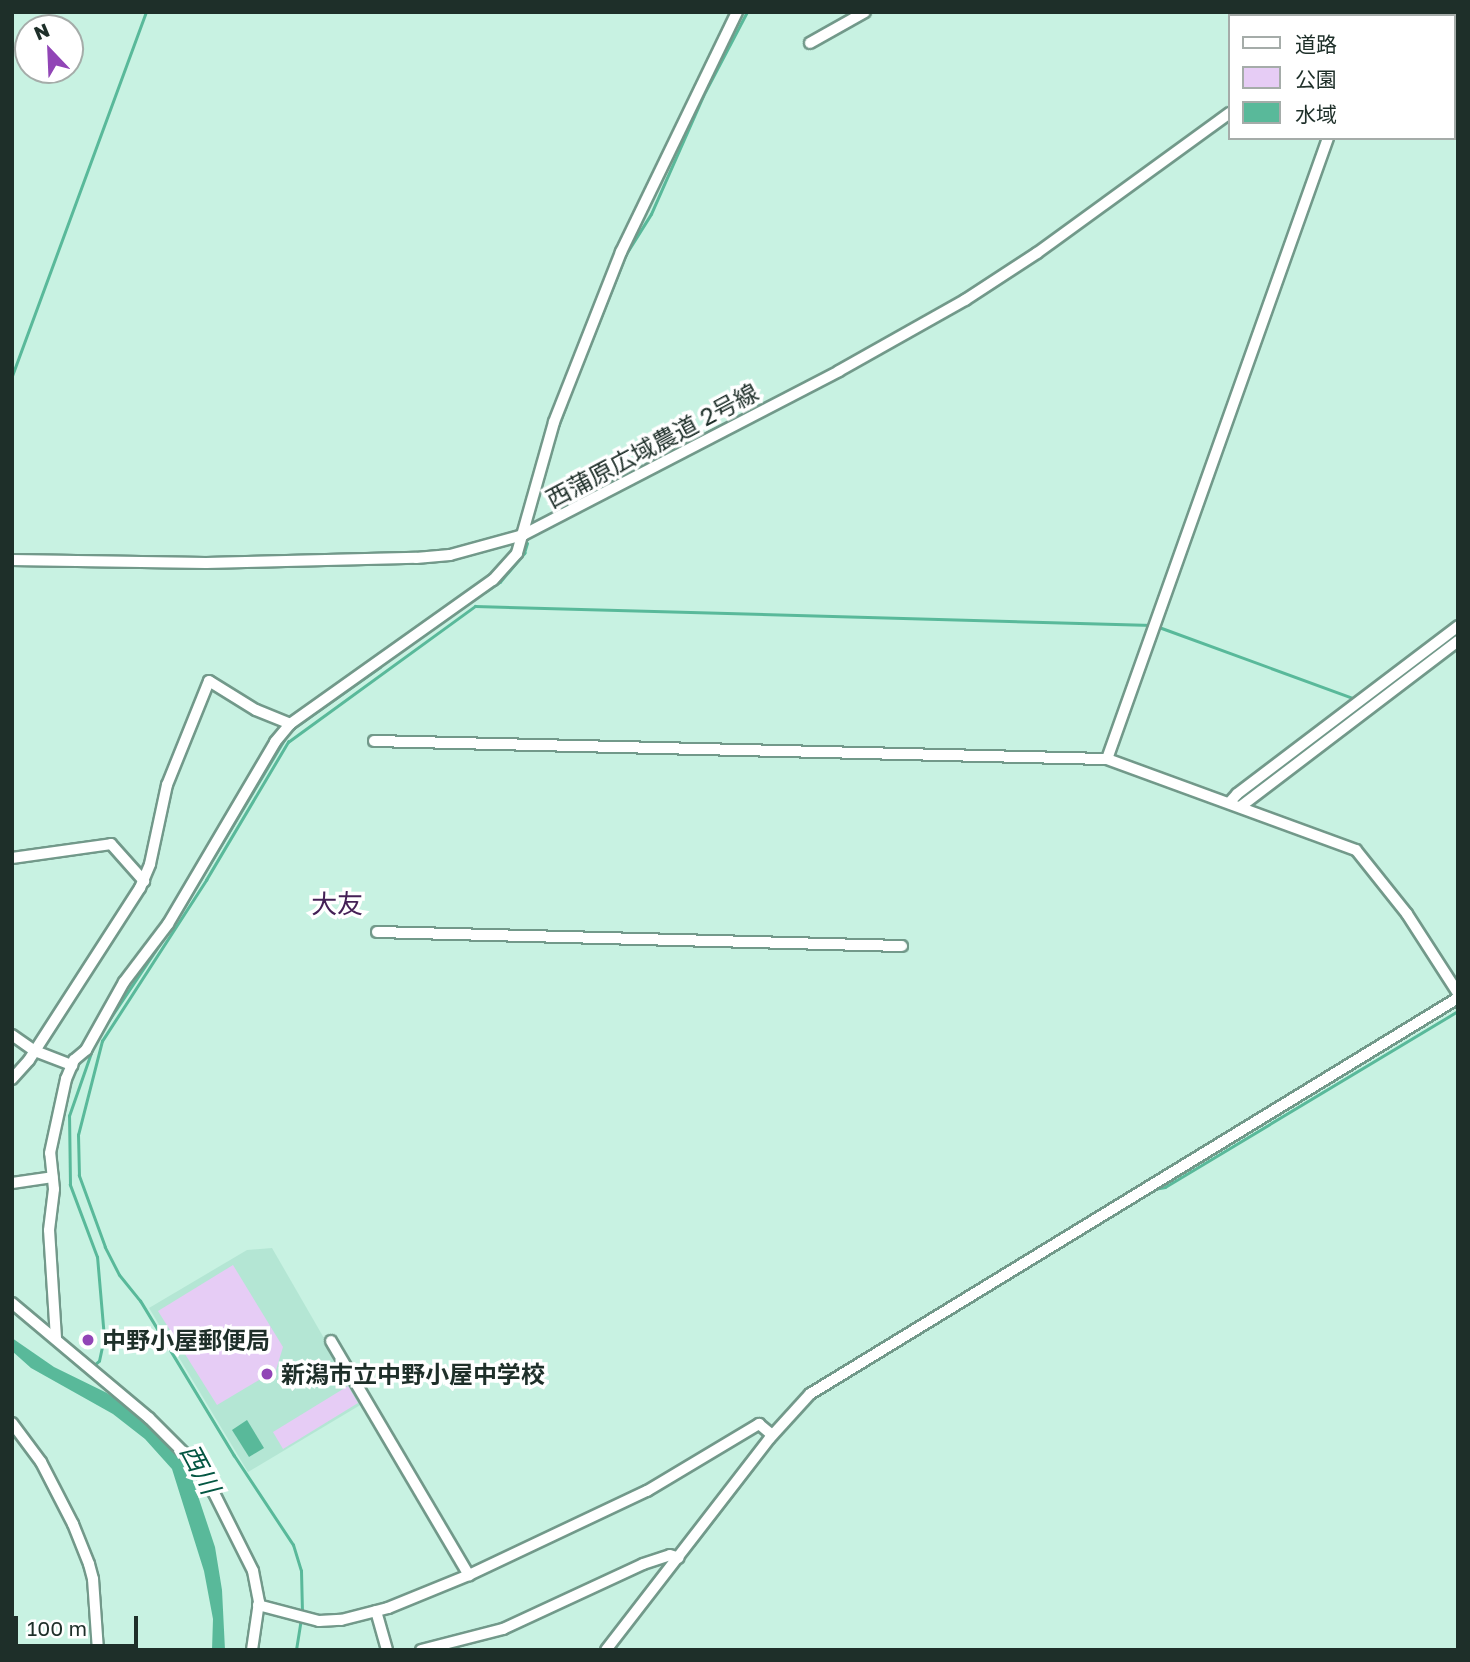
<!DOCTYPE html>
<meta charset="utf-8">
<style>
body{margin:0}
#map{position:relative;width:1470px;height:1662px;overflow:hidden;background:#c8f2e2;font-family:"Golos Text","Noto Sans JP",sans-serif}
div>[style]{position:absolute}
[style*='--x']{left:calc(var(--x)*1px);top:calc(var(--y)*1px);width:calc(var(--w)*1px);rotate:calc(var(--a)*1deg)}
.built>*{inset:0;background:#b4e6d4}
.green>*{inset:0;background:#e6ccf5}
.water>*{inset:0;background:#59b99a}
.stream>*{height:2.5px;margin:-1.25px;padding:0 1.25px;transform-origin:1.25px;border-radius:1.25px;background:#59b99a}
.roads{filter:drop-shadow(2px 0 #72998a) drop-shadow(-2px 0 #72998a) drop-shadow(0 2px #72998a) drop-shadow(0 -2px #72998a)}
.minor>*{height:10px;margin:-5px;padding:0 5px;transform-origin:5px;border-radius:5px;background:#fff}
.dots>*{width:19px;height:19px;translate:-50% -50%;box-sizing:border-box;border:4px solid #fff;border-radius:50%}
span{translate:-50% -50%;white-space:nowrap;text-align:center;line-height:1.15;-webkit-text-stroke:7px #fff;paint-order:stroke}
.street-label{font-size:24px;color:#1e2f29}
.poi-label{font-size:24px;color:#1e2f29;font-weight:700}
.left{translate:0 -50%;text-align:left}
.neighbourhood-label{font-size:26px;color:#442056}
.water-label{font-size:26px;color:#035642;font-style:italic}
.frame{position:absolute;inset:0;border:14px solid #1e2f29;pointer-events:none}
.legend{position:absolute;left:1228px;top:14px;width:228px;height:126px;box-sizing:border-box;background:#fff;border:2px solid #a5aca9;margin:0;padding:9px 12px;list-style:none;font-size:21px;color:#1e2f29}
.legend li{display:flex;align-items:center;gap:14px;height:35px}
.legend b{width:35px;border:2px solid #a5aca9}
.north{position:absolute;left:14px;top:14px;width:70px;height:70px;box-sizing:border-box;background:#fff;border:2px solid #a5aca9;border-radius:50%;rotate:337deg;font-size:19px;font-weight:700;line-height:28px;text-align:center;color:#1e2f29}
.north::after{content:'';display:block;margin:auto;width:24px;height:32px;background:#9145b6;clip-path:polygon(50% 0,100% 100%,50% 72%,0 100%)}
.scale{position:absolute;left:14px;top:1616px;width:124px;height:32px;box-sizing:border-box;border:4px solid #1e2f29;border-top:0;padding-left:9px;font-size:21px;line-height:24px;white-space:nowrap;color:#1e2f29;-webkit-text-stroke:5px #fff;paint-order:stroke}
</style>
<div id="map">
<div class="built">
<div style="clip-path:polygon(272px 1248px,362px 1404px,248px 1472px,149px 1308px,247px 1250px)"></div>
</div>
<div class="green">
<div style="clip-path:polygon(233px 1265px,283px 1347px,276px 1370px,217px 1405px,158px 1311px)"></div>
<div style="clip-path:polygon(348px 1386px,358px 1403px,283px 1449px,273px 1432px)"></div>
</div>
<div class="water">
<div style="clip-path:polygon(12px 1338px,54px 1367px,107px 1393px,141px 1417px,175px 1449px,189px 1469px,215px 1547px,222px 1590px,225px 1650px,212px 1650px,213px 1619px,204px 1571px,172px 1469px,145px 1439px,113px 1414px,31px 1368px,12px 1351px)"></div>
<div style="clip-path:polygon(247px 1420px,264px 1448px,249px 1457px,232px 1430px)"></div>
</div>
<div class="stream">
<div style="--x:581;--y:367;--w:122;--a:-68.3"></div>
<div style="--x:626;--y:254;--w:47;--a:-58"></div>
<div style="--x:651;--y:214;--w:129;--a:-66.2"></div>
<div style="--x:703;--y:96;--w:95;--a:-62.4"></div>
<div style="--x:12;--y:376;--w:388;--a:-69.8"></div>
<div style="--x:556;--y:432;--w:28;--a:-69"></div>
<div style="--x:485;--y:592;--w:18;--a:-34"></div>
<div style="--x:500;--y:582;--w:38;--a:-50"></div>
<div style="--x:524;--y:553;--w:10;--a:-73"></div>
<div style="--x:1159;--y:627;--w:210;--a:20.1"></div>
<div style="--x:291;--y:730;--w:109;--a:-35.3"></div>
<div style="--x:184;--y:907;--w:197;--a:-59.1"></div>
<div style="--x:103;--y:1029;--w:112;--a:-56.3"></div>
<div style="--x:1154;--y:1189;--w:11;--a:-10"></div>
<div style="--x:1165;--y:1187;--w:342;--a:-31"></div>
<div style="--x:92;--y:1367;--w:9;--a:-41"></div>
<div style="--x:99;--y:1361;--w:24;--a:-78"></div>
<div style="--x:104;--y:1338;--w:81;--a:-94.9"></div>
<div style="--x:97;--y:1257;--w:77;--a:-110.6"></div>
<div style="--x:70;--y:1185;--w:69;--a:-90.8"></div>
<div style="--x:69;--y:1116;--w:73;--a:-70.8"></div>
<div style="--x:807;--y:1390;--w:137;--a:-31.6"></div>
<div style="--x:694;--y:1545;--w:98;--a:-52.4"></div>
<div style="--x:302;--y:1612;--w:41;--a:-91.4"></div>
<div style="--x:301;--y:1571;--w:27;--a:-107"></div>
<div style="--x:293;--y:1545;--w:107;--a:-123.5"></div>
<div style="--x:234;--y:1456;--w:181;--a:-121.2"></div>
<div style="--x:140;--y:1301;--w:33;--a:-129"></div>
<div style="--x:119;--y:1275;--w:31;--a:-117"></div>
<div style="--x:105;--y:1247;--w:76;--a:-110.1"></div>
<div style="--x:79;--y:1176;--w:41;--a:-91.4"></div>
<div style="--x:78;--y:1135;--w:97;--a:-75.7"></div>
<div style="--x:102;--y:1041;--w:192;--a:-57.1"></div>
<div style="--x:206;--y:880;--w:161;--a:-59.3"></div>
<div style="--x:288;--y:742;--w:231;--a:-36"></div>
<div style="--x:475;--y:606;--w:677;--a:1.61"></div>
<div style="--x:296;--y:1650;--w:31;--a:-81"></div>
</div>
<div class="roads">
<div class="minor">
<div style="--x:1367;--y:16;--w:6;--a:-39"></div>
<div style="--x:810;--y:43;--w:63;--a:-29.4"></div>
<div style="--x:12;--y:560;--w:194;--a:0.9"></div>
<div style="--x:206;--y:563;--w:210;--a:-1.4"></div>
<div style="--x:416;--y:558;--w:34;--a:-5"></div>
<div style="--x:450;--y:555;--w:76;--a:-15.3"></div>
<div style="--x:523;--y:535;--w:356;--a:-27.4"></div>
<div style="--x:839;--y:371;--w:145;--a:-29.4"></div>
<div style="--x:965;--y:300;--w:86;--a:-33.1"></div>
<div style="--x:1037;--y:253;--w:238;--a:-36"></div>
<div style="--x:374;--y:741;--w:733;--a:1.41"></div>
<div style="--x:1107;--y:759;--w:265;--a:20.1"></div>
<div style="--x:1356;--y:850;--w:82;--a:51.4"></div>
<div style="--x:1407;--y:914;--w:94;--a:57.2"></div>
<div style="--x:1107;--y:759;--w:659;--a:-70.41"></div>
<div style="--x:1229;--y:803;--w:12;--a:-48"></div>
<div style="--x:1237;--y:794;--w:278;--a:-37.2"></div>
<div style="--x:1240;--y:807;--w:274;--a:-37.3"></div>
<div style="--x:12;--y:858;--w:100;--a:-8"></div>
<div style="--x:111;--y:844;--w:50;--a:48.3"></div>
<div style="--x:377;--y:932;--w:525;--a:1.53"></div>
<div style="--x:12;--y:1035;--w:28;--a:35"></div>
<div style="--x:35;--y:1051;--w:40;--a:21"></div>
<div style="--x:12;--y:1079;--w:25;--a:-48"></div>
<div style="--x:29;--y:1060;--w:205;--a:-57.2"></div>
<div style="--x:140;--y:888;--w:26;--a:-67"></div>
<div style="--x:150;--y:864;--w:81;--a:-77.9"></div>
<div style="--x:167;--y:785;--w:112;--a:-68"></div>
<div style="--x:209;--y:681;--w:55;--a:31.7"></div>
<div style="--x:256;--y:710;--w:37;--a:22"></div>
<div style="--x:12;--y:1183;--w:41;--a:-8.3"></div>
<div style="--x:12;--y:1303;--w:179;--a:40"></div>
<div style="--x:149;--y:1418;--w:62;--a:45"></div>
<div style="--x:193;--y:1462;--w:37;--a:56"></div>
<div style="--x:214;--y:1493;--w:87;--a:63.4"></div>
<div style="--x:253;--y:1571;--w:32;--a:79"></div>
<div style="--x:259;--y:1602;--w:49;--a:98.3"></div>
<div style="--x:56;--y:1338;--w:108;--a:-93.7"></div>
<div style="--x:49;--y:1230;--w:41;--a:-83"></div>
<div style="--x:54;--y:1189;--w:36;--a:-96"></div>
<div style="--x:50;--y:1153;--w:76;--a:-77.8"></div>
<div style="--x:66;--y:1079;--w:21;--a:-67"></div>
<div style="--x:74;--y:1060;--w:16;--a:-40"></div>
<div style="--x:86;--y:1050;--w:78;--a:-60.8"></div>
<div style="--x:124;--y:982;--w:73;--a:-52.8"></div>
<div style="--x:168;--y:924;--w:211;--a:-59.5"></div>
<div style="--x:275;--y:742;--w:23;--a:-50"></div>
<div style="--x:290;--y:724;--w:249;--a:-35.4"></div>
<div style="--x:493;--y:580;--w:36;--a:-48"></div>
<div style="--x:517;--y:553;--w:136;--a:-74.2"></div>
<div style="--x:554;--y:422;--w:183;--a:-68.5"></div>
<div style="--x:621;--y:252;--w:267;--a:-64.2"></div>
<div style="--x:331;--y:1341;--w:272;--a:59.5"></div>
<div style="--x:12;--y:1423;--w:49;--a:53.4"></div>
<div style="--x:41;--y:1462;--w:70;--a:62.7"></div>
<div style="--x:73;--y:1524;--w:43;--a:68.2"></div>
<div style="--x:89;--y:1564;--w:16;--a:75"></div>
<div style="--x:93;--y:1579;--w:71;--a:86"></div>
<div style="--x:258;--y:1605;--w:63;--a:14.7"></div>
<div style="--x:319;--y:1621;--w:22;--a:-3"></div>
<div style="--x:341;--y:1620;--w:49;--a:-14.3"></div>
<div style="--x:388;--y:1608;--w:87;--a:-22.2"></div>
<div style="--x:469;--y:1575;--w:197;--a:-25.3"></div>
<div style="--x:647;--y:1491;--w:131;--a:-30.9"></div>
<div style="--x:759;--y:1424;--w:17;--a:40"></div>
<div style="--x:376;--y:1611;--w:41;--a:74.2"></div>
<div style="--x:421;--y:1650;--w:85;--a:-14.4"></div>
<div style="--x:503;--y:1629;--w:154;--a:-24.9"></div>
<div style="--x:643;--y:1564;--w:28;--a:-18"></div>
<div style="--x:670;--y:1555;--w:9;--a:18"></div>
<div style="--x:606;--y:1650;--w:268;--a:-52.3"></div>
<div style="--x:770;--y:1438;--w:59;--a:-47.7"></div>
<div style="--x:810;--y:1394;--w:759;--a:-31.43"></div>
</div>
</div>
<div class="dots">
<div style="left:88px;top:1340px;background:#9145b6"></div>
<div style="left:267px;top:1374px;background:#9145b6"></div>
</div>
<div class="street-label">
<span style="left:652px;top:445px;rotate:-28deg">西蒲原広域農道 2号線</span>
</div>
<div class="poi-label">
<span class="left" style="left:102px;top:1340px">中野小屋郵便局</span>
<span class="left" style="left:281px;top:1374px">新潟市立中野小屋中学校</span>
</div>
<div class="neighbourhood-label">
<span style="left:337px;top:904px">大友</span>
</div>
<div class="water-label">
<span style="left:200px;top:1469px;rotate:62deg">西川</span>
</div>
<div class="frame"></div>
<ul class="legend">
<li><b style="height:9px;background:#fff"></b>道路</li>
<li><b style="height:19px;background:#e6ccf5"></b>公園</li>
<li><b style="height:19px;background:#59b99a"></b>水域</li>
</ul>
<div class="north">N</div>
<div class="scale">100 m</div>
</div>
